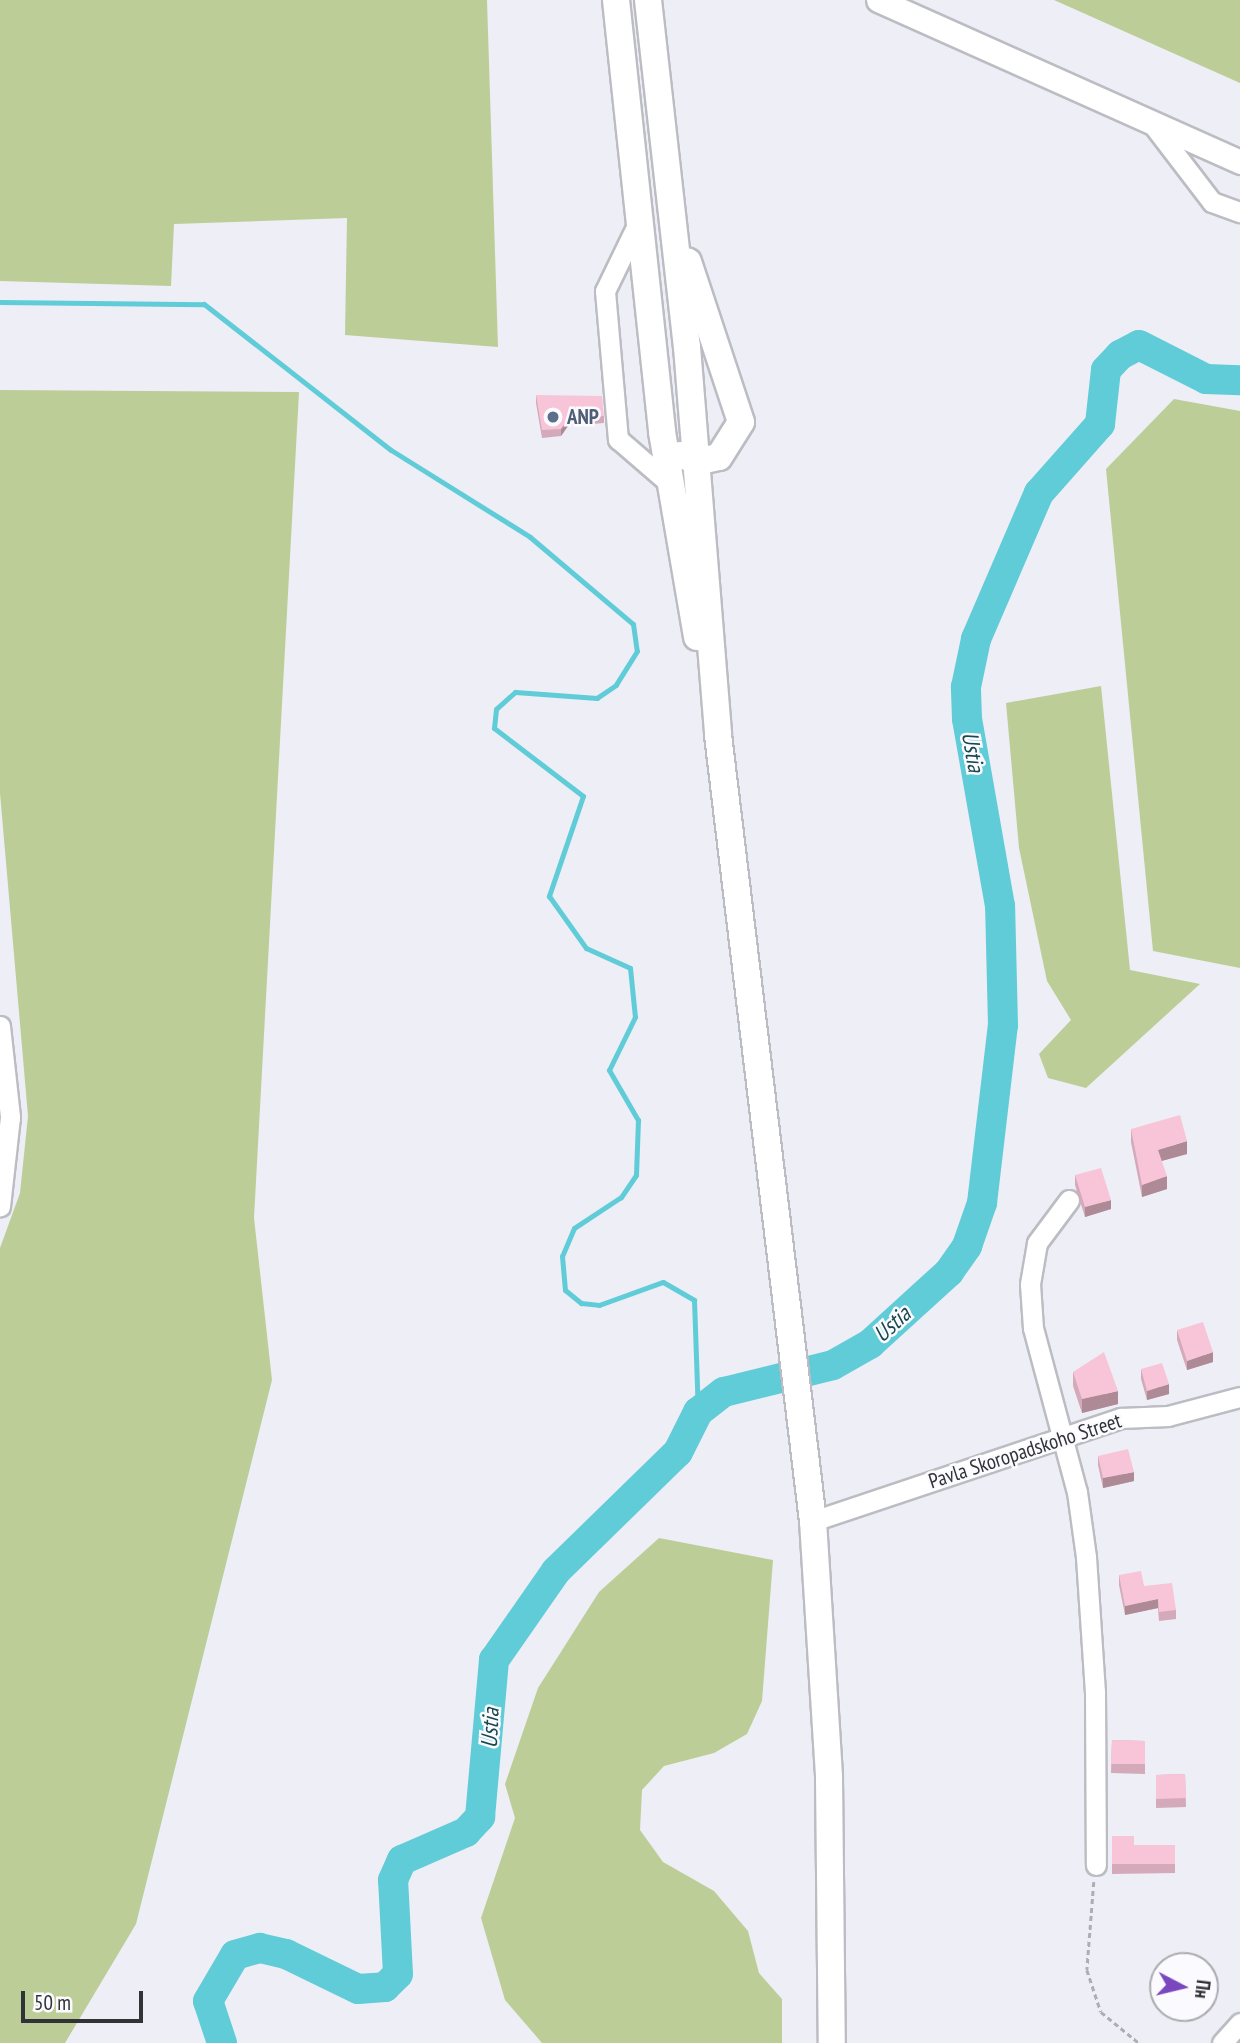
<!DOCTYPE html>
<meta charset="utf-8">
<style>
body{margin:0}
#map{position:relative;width:1240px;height:2043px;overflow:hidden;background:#edeef6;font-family:"PT Sans Narrow",sans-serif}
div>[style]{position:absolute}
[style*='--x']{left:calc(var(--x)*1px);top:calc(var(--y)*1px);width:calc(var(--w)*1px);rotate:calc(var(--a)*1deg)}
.green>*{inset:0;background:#bdcd97}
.stream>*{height:5px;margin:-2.5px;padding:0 2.5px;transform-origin:2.5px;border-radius:2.5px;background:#5fccd8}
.river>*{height:30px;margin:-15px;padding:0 15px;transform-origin:15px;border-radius:15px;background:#5fccd8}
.path>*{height:2.5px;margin-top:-1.25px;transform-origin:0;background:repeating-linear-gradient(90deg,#adaeb5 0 5px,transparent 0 8.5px)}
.roads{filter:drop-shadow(2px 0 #bcbcc3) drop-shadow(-2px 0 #bcbcc3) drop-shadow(0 2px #bcbcc3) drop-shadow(0 -2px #bcbcc3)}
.minor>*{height:19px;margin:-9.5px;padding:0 9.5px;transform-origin:9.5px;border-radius:9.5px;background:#fff}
.major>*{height:23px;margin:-11.5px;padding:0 11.5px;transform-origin:11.5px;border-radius:11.5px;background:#fff}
.highway>*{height:26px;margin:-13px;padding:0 13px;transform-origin:13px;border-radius:13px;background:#fff}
.wall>*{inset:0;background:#d4a9b9}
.shaded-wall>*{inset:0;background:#ad8a96}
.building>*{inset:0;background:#f7c5d7}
.dots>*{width:19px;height:19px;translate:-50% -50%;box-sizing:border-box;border:4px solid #fbfbff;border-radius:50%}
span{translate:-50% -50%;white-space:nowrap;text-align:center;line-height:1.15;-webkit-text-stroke:5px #fbfbff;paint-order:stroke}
.service-label{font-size:21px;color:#4e5e75;font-weight:700}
.left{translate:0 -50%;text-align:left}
.street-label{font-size:21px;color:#323336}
.water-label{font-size:23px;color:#17484d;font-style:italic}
.north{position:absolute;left:1149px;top:1952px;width:70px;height:70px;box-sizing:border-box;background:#fbfbff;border:2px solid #ababaf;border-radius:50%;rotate:97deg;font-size:19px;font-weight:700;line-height:28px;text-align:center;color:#323336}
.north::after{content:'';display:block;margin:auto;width:24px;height:32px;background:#7a47be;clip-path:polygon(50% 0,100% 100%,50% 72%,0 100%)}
.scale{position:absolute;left:21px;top:1991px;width:122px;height:32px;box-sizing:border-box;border:4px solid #323336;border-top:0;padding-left:9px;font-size:21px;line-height:24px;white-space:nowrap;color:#323336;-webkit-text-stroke:5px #fbfbff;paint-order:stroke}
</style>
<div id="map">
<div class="green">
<div style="clip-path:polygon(0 0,487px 0,498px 347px,345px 335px,347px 218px,174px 224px,171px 286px,0 281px)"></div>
<div style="clip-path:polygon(1054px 0,1240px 0,1240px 83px)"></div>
<div style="clip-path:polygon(0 390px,299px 392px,254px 1218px,272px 1380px,136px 1924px,65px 2043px,0 2043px,0 1248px,20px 1193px,28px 1116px,0 793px)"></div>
<div style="clip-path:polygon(1174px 399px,1240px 411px,1240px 968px,1153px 951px,1106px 469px)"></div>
<div style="clip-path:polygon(1101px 686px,1130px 970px,1200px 984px,1086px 1088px,1048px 1078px,1039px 1054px,1071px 1020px,1047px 981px,1019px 848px,1006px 703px)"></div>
<div style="clip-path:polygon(659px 1538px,773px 1560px,762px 1701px,747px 1734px,714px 1753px,664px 1766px,642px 1790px,640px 1830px,663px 1862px,714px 1891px,748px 1931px,759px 1973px,782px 1999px,782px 2043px,542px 2043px,505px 2000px,481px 1918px,515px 1818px,505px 1784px,538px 1688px,599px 1592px)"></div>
</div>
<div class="stream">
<div style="--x:0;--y:302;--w:204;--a:0.6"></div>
<div style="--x:204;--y:304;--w:237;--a:38"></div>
<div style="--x:391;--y:450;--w:164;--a:32"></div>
<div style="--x:530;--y:537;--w:135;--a:40.2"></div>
<div style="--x:633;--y:624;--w:27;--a:82"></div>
<div style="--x:637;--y:651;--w:40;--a:122"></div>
<div style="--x:616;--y:685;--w:23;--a:146"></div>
<div style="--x:597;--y:698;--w:82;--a:-175.8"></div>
<div style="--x:515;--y:692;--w:25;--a:138"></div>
<div style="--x:496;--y:709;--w:19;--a:96"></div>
<div style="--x:494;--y:728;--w:112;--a:37.4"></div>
<div style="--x:583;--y:796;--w:106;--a:108.8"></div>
<div style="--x:549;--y:896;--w:64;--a:54.6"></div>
<div style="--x:586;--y:948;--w:48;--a:24.4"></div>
<div style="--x:630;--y:968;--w:49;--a:84.2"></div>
<div style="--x:635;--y:1017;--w:59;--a:116.1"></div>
<div style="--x:609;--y:1070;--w:58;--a:59.9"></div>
<div style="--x:638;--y:1120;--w:55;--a:92.1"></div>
<div style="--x:636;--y:1175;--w:27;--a:124"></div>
<div style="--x:621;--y:1197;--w:56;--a:146.6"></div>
<div style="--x:574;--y:1228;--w:30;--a:113"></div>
<div style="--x:562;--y:1256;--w:34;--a:85"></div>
<div style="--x:565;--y:1290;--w:21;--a:39"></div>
<div style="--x:581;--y:1303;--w:18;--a:6"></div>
<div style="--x:599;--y:1305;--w:68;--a:-19.8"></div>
<div style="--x:663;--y:1282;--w:36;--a:30"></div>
<div style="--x:694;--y:1300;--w:112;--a:88"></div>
</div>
<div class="river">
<div style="--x:222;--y:2043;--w:44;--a:-108.4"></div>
<div style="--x:208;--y:2001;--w:53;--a:-59.6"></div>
<div style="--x:235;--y:1955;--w:26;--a:-16"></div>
<div style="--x:260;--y:1948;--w:27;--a:13"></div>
<div style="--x:286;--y:1954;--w:80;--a:25.9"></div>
<div style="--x:358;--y:1989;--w:27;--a:-4"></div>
<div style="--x:385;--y:1987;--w:18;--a:-45"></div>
<div style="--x:398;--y:1974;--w:94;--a:-93"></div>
<div style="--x:393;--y:1880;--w:22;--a:-66"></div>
<div style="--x:402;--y:1860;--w:70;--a:-23.6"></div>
<div style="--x:466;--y:1832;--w:21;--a:-47"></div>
<div style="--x:480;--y:1817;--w:158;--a:-84.9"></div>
<div style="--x:494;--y:1660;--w:108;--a:-55.1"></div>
<div style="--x:556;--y:1571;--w:170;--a:-44.3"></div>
<div style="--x:678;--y:1452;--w:45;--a:-63.4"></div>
<div style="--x:698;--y:1412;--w:33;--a:-38"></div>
<div style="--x:724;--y:1392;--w:112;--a:-13.9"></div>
<div style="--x:833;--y:1365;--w:43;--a:-29.6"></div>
<div style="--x:870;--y:1344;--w:107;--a:-42.3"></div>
<div style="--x:949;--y:1272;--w:32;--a:-55"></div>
<div style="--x:967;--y:1246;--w:46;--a:-70.8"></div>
<div style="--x:982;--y:1203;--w:179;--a:-83.3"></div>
<div style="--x:1003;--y:1025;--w:119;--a:-91.4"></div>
<div style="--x:1000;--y:906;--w:190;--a:-100"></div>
<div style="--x:967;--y:719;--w:32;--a:-92"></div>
<div style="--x:966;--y:687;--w:49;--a:-78.2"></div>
<div style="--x:976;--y:639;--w:159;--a:-66.7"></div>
<div style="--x:1039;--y:493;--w:92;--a:-48.5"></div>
<div style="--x:1100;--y:424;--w:54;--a:-83.7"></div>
<div style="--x:1106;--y:370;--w:21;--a:-47"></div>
<div style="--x:1120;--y:355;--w:21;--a:-28"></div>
<div style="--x:1139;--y:345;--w:75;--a:26.9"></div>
<div style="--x:1206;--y:379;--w:34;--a:2"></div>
</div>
<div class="path">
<div style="--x:1094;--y:1882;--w:88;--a:94.5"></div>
<div style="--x:1087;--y:1970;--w:44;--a:71.6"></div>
<div style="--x:1101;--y:2012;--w:49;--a:39.2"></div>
</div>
<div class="roads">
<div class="minor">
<div style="--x:1150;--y:121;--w:102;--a:52.6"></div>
<div style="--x:1212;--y:202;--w:30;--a:20"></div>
<div style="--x:639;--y:221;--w:78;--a:115.9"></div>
<div style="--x:605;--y:291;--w:149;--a:85"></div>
<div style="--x:618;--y:439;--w:67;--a:40.8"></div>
<div style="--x:0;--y:1026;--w:92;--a:83.7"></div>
<div style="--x:10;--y:1117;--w:90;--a:96.4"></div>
<div style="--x:1069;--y:1200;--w:54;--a:126.7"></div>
<div style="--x:1037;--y:1243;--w:42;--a:99.7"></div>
<div style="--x:1030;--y:1284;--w:44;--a:86.1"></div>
<div style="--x:1033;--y:1328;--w:170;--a:75"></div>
<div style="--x:1077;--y:1492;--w:66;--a:82.1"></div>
<div style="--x:1086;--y:1557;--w:135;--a:86.2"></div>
<div style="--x:1095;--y:1692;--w:173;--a:89.7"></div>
<div style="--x:813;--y:1521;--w:325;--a:-18.5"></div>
<div style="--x:1121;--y:1418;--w:47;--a:-2.4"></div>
<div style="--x:1168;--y:1416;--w:74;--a:-14.8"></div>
<div style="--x:1222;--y:2043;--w:27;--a:-48"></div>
</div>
<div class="major">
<div style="--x:878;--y:0;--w:397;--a:24.1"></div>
</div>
<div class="highway">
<div style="--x:616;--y:0;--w:434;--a:83.9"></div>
<div style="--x:662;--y:432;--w:208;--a:80.3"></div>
<div style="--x:648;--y:0;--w:349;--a:83.6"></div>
<div style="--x:687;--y:347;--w:389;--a:85.4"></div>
<div style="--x:718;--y:735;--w:792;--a:83.11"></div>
<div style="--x:813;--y:1521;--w:257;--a:86.4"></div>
<div style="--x:829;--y:1778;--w:265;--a:89.4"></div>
<div style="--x:680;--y:455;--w:21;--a:17"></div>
<div style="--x:700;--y:461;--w:19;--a:-12"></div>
<div style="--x:719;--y:457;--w:41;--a:-57.8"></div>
<div style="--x:741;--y:422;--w:169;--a:-108.3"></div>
</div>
</div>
<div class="wall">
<div style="clip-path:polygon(536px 395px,604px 416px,604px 423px,568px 426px,561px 436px,542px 438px,536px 403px)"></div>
<div style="clip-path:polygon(1131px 1129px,1187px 1154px,1161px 1161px,1167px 1189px,1142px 1197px,1131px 1142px)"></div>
<div style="clip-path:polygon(1075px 1175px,1111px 1209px,1085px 1217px,1075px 1185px)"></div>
<div style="clip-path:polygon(1177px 1330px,1213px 1362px,1187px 1370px,1177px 1340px)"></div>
<div style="clip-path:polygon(1141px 1369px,1169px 1394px,1147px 1400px,1141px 1379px)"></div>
<div style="clip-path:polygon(1073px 1372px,1118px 1404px,1082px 1413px,1073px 1386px)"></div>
<div style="clip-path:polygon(1098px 1456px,1134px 1481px,1103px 1488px,1098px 1465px)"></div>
<div style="clip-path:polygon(1119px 1575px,1144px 1586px,1176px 1610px,1176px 1619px,1159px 1621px,1158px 1608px,1125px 1615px,1119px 1585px)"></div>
<div style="clip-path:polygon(1112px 1740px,1145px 1741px,1145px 1774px,1111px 1773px)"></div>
<div style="clip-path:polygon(1185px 1774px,1186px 1807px,1156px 1808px,1156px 1775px)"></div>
<div style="clip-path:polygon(1112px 1836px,1134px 1845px,1175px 1845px,1175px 1873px,1112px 1874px)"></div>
</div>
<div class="shaded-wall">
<div style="clip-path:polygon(568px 419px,568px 426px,561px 436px,561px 429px)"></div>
<div style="clip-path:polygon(1187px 1141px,1187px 1154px,1158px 1162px,1158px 1150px)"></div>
<div style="clip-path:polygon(1167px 1176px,1167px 1189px,1142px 1197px,1142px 1185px)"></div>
<div style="clip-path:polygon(1111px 1200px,1111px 1209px,1085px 1217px,1085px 1207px)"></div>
<div style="clip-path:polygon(1213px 1352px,1213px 1362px,1187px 1370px,1187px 1361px)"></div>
<div style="clip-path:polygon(1169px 1384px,1169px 1394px,1147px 1400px,1147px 1391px)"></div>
<div style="clip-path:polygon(1118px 1391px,1118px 1404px,1082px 1413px,1082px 1399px)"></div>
<div style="clip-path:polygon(1134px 1472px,1134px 1481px,1103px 1488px,1103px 1478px)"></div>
<div style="clip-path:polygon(1158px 1599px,1158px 1608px,1125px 1615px,1125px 1606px)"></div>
</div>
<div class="building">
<div style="clip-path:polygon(536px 395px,602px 396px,604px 416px,568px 419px,561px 429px,542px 430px)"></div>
<div style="clip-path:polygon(1180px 1115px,1187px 1141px,1158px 1150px,1167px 1176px,1142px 1185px,1131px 1129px)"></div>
<div style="clip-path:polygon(1101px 1168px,1111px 1200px,1085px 1207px,1075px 1175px)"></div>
<div style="clip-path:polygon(1203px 1322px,1213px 1352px,1187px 1361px,1177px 1330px)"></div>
<div style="clip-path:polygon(1104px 1352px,1118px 1391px,1082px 1399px,1073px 1372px)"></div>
<div style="clip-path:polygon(1162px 1363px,1169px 1384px,1147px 1391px,1141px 1369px)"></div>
<div style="clip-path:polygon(1128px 1449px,1134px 1472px,1103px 1478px,1098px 1456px)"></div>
<div style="clip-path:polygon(1141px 1571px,1144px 1586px,1172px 1583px,1176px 1610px,1159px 1612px,1158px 1599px,1125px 1606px,1119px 1575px)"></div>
<div style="clip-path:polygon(1112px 1740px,1145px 1741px,1145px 1764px,1111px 1764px)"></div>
<div style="clip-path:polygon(1185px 1774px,1186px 1798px,1156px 1799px,1156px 1775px)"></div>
<div style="clip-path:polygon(1112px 1836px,1134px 1836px,1134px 1845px,1175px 1845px,1175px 1864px,1112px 1864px)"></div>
</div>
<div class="dots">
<div style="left:553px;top:417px;background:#5c6f8a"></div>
</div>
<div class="service-label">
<span class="left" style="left:567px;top:417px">ANP</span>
</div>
<div class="street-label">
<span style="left:1025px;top:1451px;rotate:-18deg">Pavla Skoropadskoho Street</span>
</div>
<div class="water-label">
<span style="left:973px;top:752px;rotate:80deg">Ustia</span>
<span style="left:892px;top:1324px;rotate:-42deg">Ustia</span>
<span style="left:490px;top:1728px;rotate:-87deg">Ustia</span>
</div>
<div class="north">Пн</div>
<div class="scale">50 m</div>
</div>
